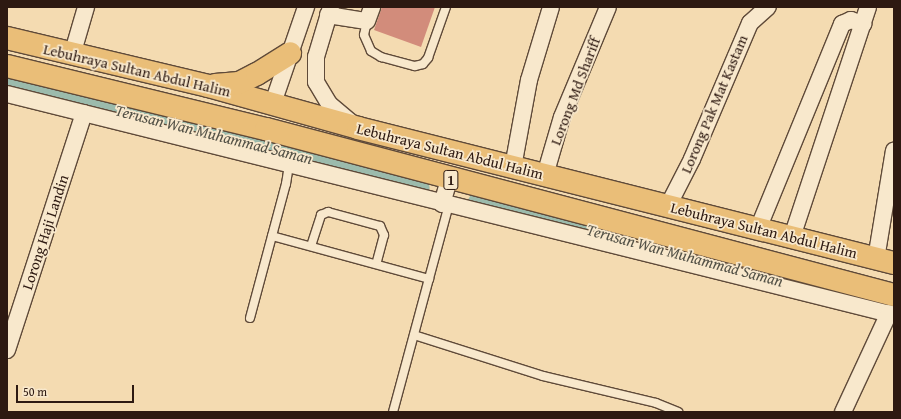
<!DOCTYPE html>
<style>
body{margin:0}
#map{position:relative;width:901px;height:419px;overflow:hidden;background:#f4dbb1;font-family:"Gentium Book Plus",serif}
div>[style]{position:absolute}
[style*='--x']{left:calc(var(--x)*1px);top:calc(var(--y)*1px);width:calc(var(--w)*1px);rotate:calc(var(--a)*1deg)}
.canal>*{height:17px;margin:-8.5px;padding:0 8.5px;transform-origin:8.5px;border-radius:8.5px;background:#9cbbac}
.building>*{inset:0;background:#d28c7b}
.roads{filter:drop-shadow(1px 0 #5f4a39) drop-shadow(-1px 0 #5f4a39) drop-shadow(0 1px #5f4a39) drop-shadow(0 -1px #5f4a39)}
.lane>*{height:8px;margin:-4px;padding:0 4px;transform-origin:4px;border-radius:4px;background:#f8e8cc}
.street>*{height:16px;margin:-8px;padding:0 8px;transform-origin:8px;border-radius:8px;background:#f8e8cc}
.primary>*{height:22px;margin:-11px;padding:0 11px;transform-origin:11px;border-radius:11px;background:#eabe78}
span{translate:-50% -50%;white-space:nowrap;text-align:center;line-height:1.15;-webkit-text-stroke:3.5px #f8e8cc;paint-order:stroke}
.shield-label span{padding:1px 3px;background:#f8e8cc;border:1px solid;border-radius:3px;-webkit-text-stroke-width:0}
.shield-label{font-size:14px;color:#2d1911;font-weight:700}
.street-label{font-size:15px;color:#2d1911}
.water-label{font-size:16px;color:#545247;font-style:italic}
.frame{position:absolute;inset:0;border:8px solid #2d1911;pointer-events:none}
.scale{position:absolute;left:16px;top:385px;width:118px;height:18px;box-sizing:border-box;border:2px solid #2d1911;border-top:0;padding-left:5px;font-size:12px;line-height:14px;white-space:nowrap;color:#2d1911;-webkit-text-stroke:3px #f8e8cc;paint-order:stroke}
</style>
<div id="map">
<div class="canal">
<div style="--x:7;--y:81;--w:427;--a:14.4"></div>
<div style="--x:476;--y:201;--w:142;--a:14.7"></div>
</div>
<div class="building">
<div style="clip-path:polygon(382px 7px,435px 7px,421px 47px,374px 30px)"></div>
</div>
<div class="roads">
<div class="lane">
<div style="--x:367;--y:21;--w:14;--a:102"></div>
<div style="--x:364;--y:35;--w:17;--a:66"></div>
<div style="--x:371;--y:51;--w:12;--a:31"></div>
<div style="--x:381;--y:57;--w:35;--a:15"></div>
<div style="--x:415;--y:66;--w:8;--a:-14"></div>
<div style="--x:423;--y:64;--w:8;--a:-50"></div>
<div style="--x:428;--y:58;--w:54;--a:-70.6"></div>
<div style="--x:272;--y:236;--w:163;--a:15.3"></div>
<div style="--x:311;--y:246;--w:33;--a:-72"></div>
<div style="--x:321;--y:215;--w:8;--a:-23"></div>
<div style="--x:328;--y:212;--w:54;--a:15.1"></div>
<div style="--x:380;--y:226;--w:10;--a:66"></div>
<div style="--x:384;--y:235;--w:30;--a:105"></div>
<div style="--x:250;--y:318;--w:139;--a:-75"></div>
<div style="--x:286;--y:184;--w:19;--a:-81"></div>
<div style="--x:414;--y:335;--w:135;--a:17.6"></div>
<div style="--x:543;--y:376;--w:116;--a:13.4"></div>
<div style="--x:656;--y:403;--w:24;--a:22"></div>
<div style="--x:393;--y:412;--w:214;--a:-74.9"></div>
</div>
<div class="street">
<div style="--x:331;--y:7;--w:52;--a:106.7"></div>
<div style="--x:316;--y:57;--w:25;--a:90"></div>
<div style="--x:316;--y:82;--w:26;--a:59"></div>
<div style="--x:329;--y:104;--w:31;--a:40"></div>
<div style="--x:328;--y:15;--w:39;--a:9"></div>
<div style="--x:367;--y:21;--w:15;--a:-70"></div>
<div style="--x:72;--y:55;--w:50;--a:-73.7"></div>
<div style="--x:7;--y:94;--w:914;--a:13.99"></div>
<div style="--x:273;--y:103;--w:102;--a:-71"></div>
<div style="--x:513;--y:167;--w:88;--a:-79.6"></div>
<div style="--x:529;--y:80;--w:76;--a:-73.2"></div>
<div style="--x:545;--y:175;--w:60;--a:-73.7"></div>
<div style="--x:562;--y:117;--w:119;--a:-67.3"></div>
<div style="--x:442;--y:204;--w:26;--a:-74"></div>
<div style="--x:668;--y:206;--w:53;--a:-62.9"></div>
<div style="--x:692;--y:159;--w:148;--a:-66.9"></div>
<div style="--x:750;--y:23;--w:24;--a:-42"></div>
<div style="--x:758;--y:229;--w:222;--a:-67.7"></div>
<div style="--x:842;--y:24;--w:10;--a:-24"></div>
<div style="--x:851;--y:20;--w:13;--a:18"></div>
<div style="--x:792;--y:237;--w:242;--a:-71.7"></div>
<div style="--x:876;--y:259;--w:110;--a:-80.6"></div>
<div style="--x:7;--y:350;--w:249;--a:-72"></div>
<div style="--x:843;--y:412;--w:109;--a:-65.1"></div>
</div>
<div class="primary">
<div style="--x:7;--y:38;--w:207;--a:13.4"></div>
<div style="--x:208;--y:86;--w:156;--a:15.6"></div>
<div style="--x:358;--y:128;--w:553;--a:14.14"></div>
<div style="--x:7;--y:66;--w:267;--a:13.7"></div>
<div style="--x:266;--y:129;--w:650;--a:14.81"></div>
<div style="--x:215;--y:85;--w:24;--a:-5"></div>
<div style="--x:239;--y:83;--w:20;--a:-27"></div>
<div style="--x:257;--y:74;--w:39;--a:-32"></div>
</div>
</div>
<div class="shield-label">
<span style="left:451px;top:180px">1</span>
</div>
<div class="street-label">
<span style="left:137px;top:70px;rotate:13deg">Lebuhraya Sultan Abdul Halim</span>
<span style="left:575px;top:91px;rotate:-69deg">Lorong Md Shariff</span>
<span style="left:714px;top:104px;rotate:-67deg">Lorong Pak Mat Kastam</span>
<span style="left:450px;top:151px;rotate:14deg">Lebuhraya Sultan Abdul Halim</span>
<span style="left:764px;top:230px;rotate:14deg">Lebuhraya Sultan Abdul Halim</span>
<span style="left:45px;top:232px;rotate:-72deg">Lorong Haji Landin</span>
</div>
<div class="water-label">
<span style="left:214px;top:134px;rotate:14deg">Terusan Wan Muhammad Saman</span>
<span style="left:685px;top:255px;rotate:15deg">Terusan Wan Muhammad Saman</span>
</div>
<div class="frame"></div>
<div class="scale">50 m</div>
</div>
